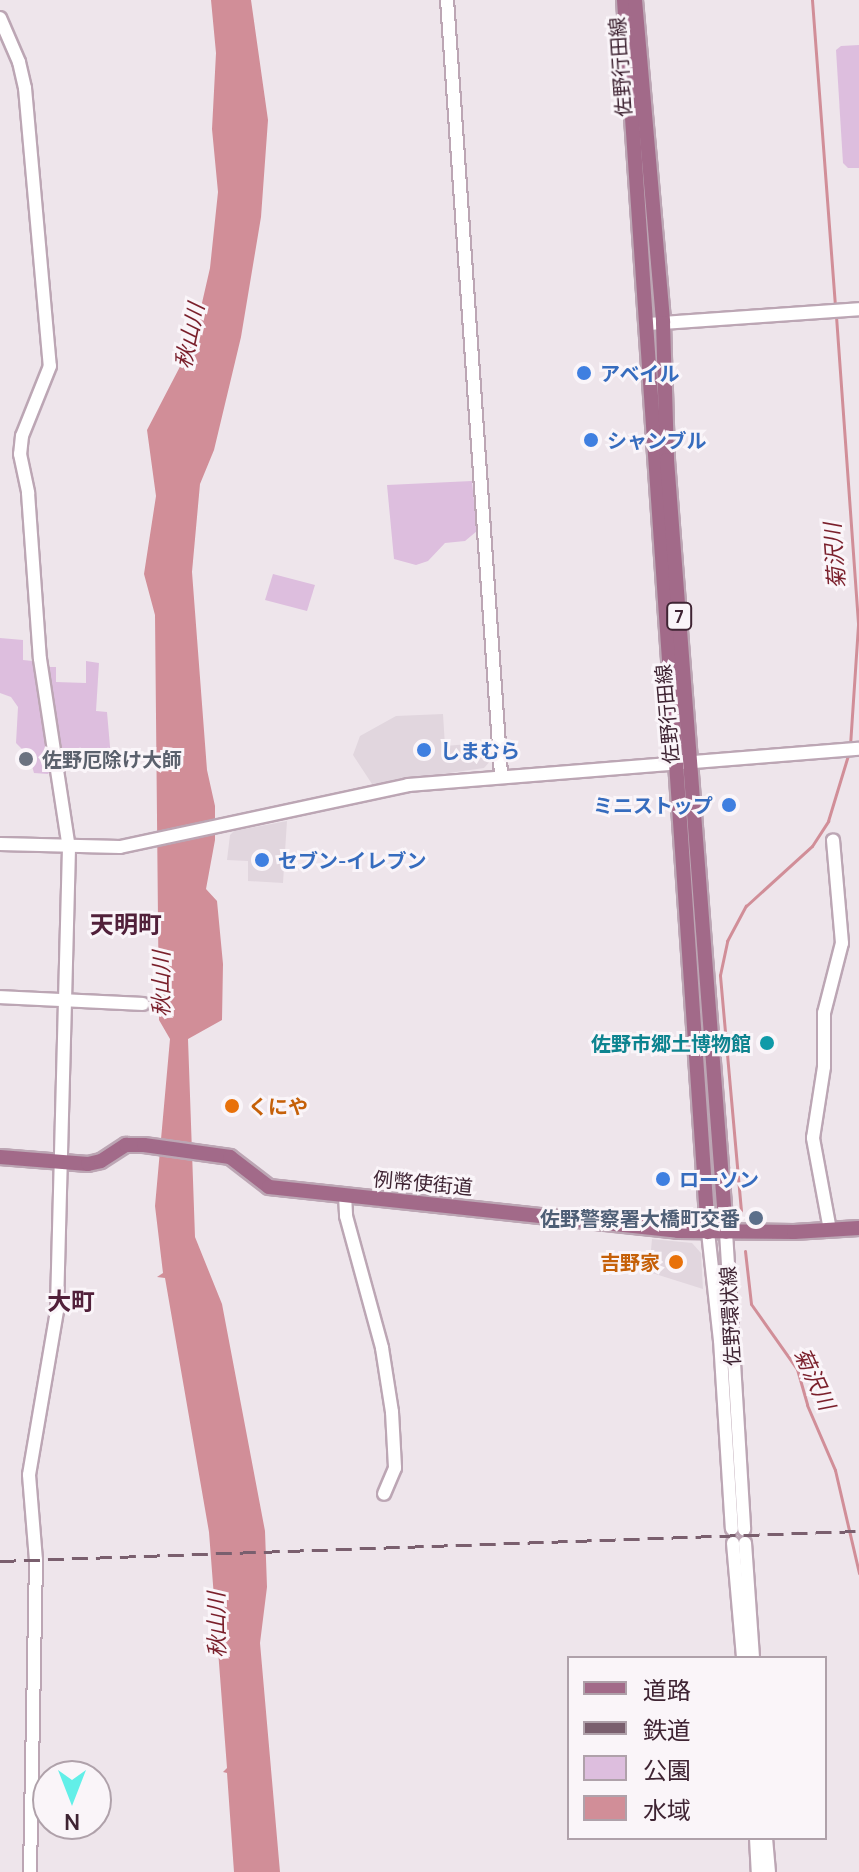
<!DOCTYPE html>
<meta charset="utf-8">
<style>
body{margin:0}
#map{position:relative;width:859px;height:1872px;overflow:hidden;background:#eee5eb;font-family:Manrope,"Noto Sans JP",sans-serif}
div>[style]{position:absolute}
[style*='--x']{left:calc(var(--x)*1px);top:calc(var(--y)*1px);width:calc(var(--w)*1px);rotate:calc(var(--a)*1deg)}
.built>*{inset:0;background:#e1d6de}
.green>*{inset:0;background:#ddbede}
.water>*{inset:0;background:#d18e98}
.stream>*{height:3px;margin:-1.5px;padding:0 1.5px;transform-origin:1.5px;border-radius:1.5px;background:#d18e98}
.roads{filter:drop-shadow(2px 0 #bca6b4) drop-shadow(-2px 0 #bca6b4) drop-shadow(0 2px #bca6b4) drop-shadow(0 -2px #bca6b4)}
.secondary>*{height:12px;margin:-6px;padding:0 6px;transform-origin:6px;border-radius:6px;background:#fff}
.primary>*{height:14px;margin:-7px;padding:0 7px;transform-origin:7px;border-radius:7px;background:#a26a89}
.rail>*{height:3px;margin-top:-1.5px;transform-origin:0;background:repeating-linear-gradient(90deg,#7a5f6e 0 16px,transparent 0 24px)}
.dots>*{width:22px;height:22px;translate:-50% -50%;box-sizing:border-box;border:4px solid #faf5f9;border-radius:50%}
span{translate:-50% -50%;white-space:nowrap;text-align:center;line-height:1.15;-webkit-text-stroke:6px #faf5f9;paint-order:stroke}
.shield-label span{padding:2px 6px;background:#faf5f9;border:2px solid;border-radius:6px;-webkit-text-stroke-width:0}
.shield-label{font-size:18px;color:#3f2433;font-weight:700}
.street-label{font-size:20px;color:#3f2433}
.shop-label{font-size:20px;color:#366cbe;font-weight:700}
.left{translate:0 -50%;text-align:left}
.right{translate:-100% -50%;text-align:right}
.worship-label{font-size:20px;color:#5b616d;font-weight:700}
.culture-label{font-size:20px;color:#0d838f;font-weight:700}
.food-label{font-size:20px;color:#c56008;font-weight:700}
.service-label{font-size:20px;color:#4e5e75;font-weight:700}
.water-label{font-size:22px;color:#7a1f2b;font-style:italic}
.quarter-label{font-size:24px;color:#51203a;font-weight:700}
.legend{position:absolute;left:567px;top:1656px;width:260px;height:184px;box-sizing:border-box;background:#faf5f9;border:2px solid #afa1aa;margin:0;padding:10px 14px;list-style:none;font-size:24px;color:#3f2433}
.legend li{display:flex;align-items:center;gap:16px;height:40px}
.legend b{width:40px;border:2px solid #afa1aa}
.north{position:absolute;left:32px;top:1760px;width:80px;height:80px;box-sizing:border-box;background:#faf5f9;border:2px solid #afa1aa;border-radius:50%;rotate:180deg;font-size:22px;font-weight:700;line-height:32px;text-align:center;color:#3f2433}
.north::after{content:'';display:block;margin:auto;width:28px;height:36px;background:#62efe8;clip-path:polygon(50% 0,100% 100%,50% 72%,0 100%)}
</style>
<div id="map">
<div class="built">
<div style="clip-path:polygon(443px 714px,445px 746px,492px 742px,493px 758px,484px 768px,372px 784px,353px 755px,360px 736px,396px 716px)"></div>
<div style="clip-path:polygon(287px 821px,283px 883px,248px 881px,248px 861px,227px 860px,230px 835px,234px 831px)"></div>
<div style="clip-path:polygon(652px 1239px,692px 1243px,701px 1253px,703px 1289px,649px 1272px)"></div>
</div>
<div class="green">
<div style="clip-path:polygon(859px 45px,859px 168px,848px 168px,843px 163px,836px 50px,841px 46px)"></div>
<div style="clip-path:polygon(472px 481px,477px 531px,465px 541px,445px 543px,428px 561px,416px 565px,394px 559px,387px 485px)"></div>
<div style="clip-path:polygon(273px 574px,315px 585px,307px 611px,265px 600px)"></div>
<div style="clip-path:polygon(0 638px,23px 640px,23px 660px,33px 661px,51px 770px,48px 774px,34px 773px,29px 756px,16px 743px,18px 707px,11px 697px,0 693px)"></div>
<div style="clip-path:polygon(86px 661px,99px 663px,96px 711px,107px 712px,111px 758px,61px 758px,47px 667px,56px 667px,56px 682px,86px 683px)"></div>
</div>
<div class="water">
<div style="clip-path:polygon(211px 0,251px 0,268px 120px,261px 217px,241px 337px,214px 450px,200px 484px,192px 572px,207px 770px,215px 806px,215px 840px,206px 889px,217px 901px,223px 964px,222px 1020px,188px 1039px,195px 1237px,222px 1304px,265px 1531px,267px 1587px,260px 1643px,280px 1872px,234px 1872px,227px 1773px,223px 1772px,227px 1768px,209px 1532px,165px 1278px,157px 1277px,163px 1273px,155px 1206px,170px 1039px,159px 1020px,155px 615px,144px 574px,156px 496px,147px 430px,185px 357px,199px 316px,210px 268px,218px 192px,212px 129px,216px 53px)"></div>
</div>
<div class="stream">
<div style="--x:812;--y:0;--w:309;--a:85.7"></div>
<div style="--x:836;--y:316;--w:310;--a:85.9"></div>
<div style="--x:858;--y:625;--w:122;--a:93.8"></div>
<div style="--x:741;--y:1211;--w:237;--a:-95.1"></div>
<div style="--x:720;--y:975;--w:35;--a:-78"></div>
<div style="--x:727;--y:941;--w:40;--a:-62"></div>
<div style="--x:746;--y:906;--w:89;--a:-42.3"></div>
<div style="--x:812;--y:846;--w:30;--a:-57"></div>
<div style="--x:828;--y:821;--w:69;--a:-73.1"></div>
<div style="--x:745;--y:1251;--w:53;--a:83.5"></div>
<div style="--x:751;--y:1304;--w:80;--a:54.7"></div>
<div style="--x:797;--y:1369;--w:37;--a:74"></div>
<div style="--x:807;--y:1405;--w:71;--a:66.7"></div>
<div style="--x:835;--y:1470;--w:106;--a:76.9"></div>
</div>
<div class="roads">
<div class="secondary">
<div style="--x:447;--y:0;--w:777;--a:86.01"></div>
<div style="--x:0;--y:18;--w:48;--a:66.6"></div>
<div style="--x:19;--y:62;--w:27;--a:77"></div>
<div style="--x:25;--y:88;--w:279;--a:84.9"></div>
<div style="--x:50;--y:366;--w:75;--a:111.8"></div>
<div style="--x:22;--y:436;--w:18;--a:96"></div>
<div style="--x:20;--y:454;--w:40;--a:78"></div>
<div style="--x:28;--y:493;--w:166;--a:85.9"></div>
<div style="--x:40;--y:659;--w:191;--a:81.3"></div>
<div style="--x:69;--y:848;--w:463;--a:91.5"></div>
<div style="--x:57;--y:1311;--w:166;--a:99.7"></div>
<div style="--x:29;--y:1475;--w:85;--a:85.3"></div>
<div style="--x:36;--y:1560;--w:312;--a:91.1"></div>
<div style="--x:647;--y:324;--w:213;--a:-4"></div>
<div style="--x:0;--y:844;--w:120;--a:1.4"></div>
<div style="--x:120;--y:847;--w:295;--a:-12.1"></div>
<div style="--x:408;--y:785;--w:452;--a:-4.6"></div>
<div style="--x:0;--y:997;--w:143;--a:2.8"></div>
<div style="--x:345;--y:1195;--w:21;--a:87"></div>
<div style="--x:346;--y:1216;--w:137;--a:74.7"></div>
<div style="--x:382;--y:1348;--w:65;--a:81.1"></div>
<div style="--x:392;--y:1412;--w:56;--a:86.9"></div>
<div style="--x:395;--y:1468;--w:28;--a:113"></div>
<div style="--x:830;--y:1230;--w:94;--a:-100.5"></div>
<div style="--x:813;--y:1138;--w:72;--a:-81.2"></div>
<div style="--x:824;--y:1067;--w:54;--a:-90"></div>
<div style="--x:824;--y:1013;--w:72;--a:-75.6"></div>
<div style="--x:842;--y:943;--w:103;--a:-95"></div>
<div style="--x:708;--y:1232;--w:109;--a:83.7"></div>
<div style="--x:720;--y:1340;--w:189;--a:86.4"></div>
<div style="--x:726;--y:1232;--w:298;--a:86.5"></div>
<div style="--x:733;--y:1543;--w:115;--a:85"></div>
<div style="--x:745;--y:1543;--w:115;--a:86"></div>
<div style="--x:756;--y:1838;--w:34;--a:87"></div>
<div style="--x:766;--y:1838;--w:34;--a:85"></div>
</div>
<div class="primary">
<div style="--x:624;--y:0;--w:1235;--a:86.1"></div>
<div style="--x:635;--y:0;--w:324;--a:85"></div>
<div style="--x:663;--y:323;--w:137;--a:88.3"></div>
<div style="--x:667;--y:460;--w:774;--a:85.63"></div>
<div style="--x:0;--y:1157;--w:88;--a:4.5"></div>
<div style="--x:88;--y:1164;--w:13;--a:-13"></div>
<div style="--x:101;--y:1161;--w:30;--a:-33"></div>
<div style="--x:126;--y:1145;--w:18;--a:0"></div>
<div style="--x:144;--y:1145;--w:87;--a:7.9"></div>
<div style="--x:230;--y:1157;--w:49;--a:37.6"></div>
<div style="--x:269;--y:1187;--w:411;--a:6.1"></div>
<div style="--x:678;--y:1231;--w:116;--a:0.5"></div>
<div style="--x:794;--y:1232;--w:65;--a:-3.5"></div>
</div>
</div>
<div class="rail">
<div style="--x:0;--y:1561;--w:860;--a:-2"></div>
</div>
<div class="dots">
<div style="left:584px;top:373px;background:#3f7fe0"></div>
<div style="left:591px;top:440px;background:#3f7fe0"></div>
<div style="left:424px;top:750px;background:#3f7fe0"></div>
<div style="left:26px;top:759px;background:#6b7280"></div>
<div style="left:729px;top:805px;background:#3f7fe0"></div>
<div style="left:262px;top:860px;background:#3f7fe0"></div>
<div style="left:767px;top:1043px;background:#0f9aa8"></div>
<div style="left:232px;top:1106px;background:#e8710a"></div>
<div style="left:663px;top:1179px;background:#3f7fe0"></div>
<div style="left:756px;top:1218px;background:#5c6f8a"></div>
<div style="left:676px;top:1262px;background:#e8710a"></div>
</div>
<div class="shield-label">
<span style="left:679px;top:616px">7</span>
</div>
<div class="street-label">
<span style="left:620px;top:67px;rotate:-94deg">佐野行田線</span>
<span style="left:667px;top:714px;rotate:-95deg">佐野行田線</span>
<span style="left:423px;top:1183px;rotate:5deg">例幣使街道</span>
<span style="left:730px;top:1316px;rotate:-93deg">佐野環状線</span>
</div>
<div class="shop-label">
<span class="left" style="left:600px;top:373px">アベイル</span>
<span class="left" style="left:607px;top:440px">シャンブル</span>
<span class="left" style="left:440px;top:750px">しまむら</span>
<span class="right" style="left:713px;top:805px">ミニストップ</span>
<span class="left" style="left:278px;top:860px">セブン-イレブン</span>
<span class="left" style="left:679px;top:1179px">ローソン</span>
</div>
<div class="worship-label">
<span class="left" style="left:42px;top:759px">佐野厄除け大師</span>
</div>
<div class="culture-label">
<span class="right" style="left:751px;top:1043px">佐野市郷土博物館</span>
</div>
<div class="food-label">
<span class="left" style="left:248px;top:1106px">くにや</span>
<span class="right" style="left:660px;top:1262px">吉野家</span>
</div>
<div class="service-label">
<span class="right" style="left:740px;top:1218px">佐野警察署大橋町交番</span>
</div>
<div class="water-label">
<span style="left:190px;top:336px;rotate:-78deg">秋山川</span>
<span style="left:835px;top:556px;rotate:-94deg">菊沢川</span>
<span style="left:162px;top:984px;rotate:-90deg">秋山川</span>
<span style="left:814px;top:1379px;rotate:65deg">菊沢川</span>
<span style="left:217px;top:1625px;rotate:-91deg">秋山川</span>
</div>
<div class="quarter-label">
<span style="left:126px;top:924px">天明町</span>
<span style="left:71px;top:1301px">大町</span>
</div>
<ul class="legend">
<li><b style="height:10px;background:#a26a89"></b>道路</li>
<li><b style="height:10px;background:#7a5f6e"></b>鉄道</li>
<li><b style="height:22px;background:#ddbede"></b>公園</li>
<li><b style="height:22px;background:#d18e98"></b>水域</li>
</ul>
<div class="north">N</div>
</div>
